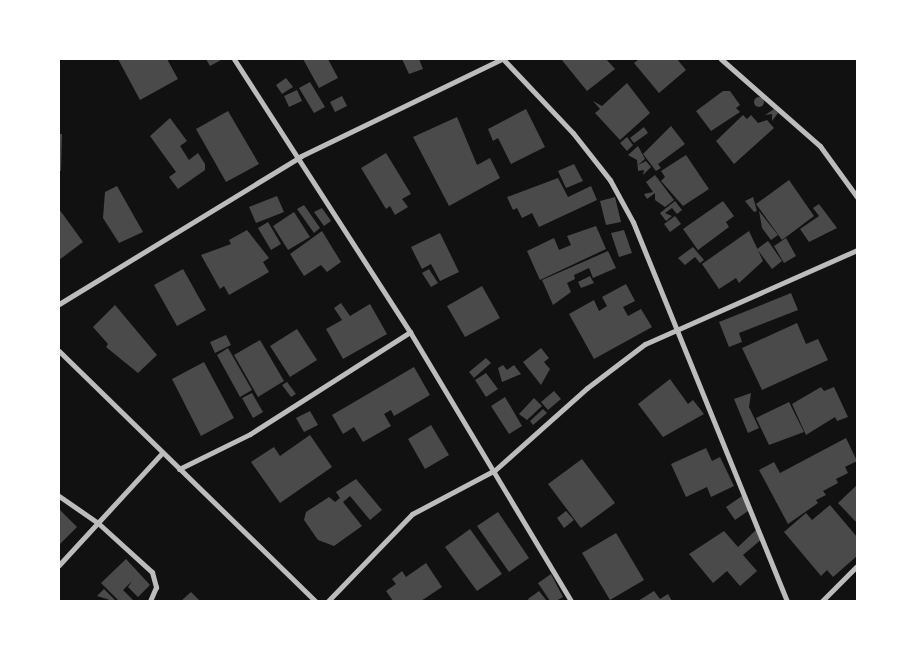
<!DOCTYPE html>
<style>
body{margin:0}
#map{position:relative;width:916px;height:660px;overflow:hidden;background:#111;font-family:"Varela Round",sans-serif}
div>[style]{position:absolute}
[style*='--x']{left:calc(var(--x)*1px);top:calc(var(--y)*1px);width:calc(var(--w)*1px);rotate:calc(var(--a)*1deg)}
.building>*{inset:0;background:#4a4a4a}
.round{border-radius:50%}
.minor>*{height:5px;margin:-2.5px;padding:0 2.5px;transform-origin:2.5px;border-radius:2.5px;background:#bcbcbc}
span{translate:-50% -50%;white-space:nowrap;text-align:center;line-height:1.15;-webkit-text-stroke:5px #fff;paint-order:stroke}
.frame{position:absolute;inset:0;border:60px solid #fff;pointer-events:none}
</style>
<div id="map">
<div class="building">
<div style="clip-path:polygon(118px 59px,167px 59px,178px 79px,140px 100px)"></div>
<div style="clip-path:polygon(206px 59px,223px 59px,210px 66px)"></div>
<div style="clip-path:polygon(303px 59px,328px 59px,338px 78px,319px 88px)"></div>
<div style="clip-path:polygon(402px 59px,419px 59px,423px 69px,409px 74px)"></div>
<div style="clip-path:polygon(561px 59px,606px 59px,615px 69px,587px 91px)"></div>
<div style="clip-path:polygon(639px 59px,677px 59px,686px 70px,659px 93px,634px 63px)"></div>
<div style="clip-path:polygon(286px 78px,293px 87px,282px 94px,276px 85px)"></div>
<div style="clip-path:polygon(310px 82px,325px 107px,314px 113px,299px 88px)"></div>
<div style="clip-path:polygon(627px 83px,650px 113px,620px 140px,595px 113px,600px 109px,593px 101px,602px 106px)"></div>
<div style="clip-path:polygon(297px 90px,302px 101px,289px 107px,284px 96px)"></div>
<div style="clip-path:polygon(723px 91px,730px 91px,740px 105px,736px 108px,740px 112px,711px 131px,696px 111px)"></div>
<div style="clip-path:polygon(342px 96px,347px 106px,335px 112px,330px 102px)"></div>
<div class="round" style="left:754px;top:97px;width:10px;height:10px"></div>
<div style="clip-path:polygon(526px 109px,545px 147px,511px 164px,498px 138px,493px 141px,488px 129px)"></div>
<div style="clip-path:polygon(774px 109px,778px 113px,772px 121px,772px 114px,765px 115px)"></div>
<div style="clip-path:polygon(228px 111px,259px 164px,226px 182px,196px 129px)"></div>
<div style="clip-path:polygon(743px 115px,747px 119px,751px 115px,758px 123px,767px 120px,774px 128px,734px 164px,716px 141px)"></div>
<div style="clip-path:polygon(457px 117px,477px 165px,490px 158px,500px 178px,449px 206px,413px 137px)"></div>
<div style="clip-path:polygon(170px 118px,187px 141px,180px 146px,189px 160px,198px 153px,205px 164px,205px 170px,178px 189px,169px 177px,176px 172px,150px 136px)"></div>
<div style="clip-path:polygon(671px 126px,685px 144px,658px 164px,661px 168px,656px 171px,643px 154px)"></div>
<div style="clip-path:polygon(644px 127px,648px 133px,634px 143px,630px 138px)"></div>
<div style="clip-path:polygon(59px 134px,62px 134px,61px 171px,59px 171px)"></div>
<div style="clip-path:polygon(627px 137px,633px 145px,627px 151px,620px 143px)"></div>
<div style="clip-path:polygon(638px 146px,645px 159px,638px 165px,646px 161px,651px 167px,643px 175px,644px 170px,638px 171px,637px 160px,628px 155px)"></div>
<div style="clip-path:polygon(386px 153px,411px 194px,402px 199px,408px 207px,395px 215px,390px 206px,386px 209px,361px 168px)"></div>
<div style="clip-path:polygon(686px 155px,709px 189px,683px 206px,661px 181px,665px 177px,661px 171px)"></div>
<div style="clip-path:polygon(574px 164px,583px 181px,566px 188px,558px 171px)"></div>
<div style="clip-path:polygon(655px 175px,674px 200px,665px 207px,655px 200px,655px 193px,647px 199px,644px 194px,653px 192px,646px 182px)"></div>
<div style="clip-path:polygon(558px 178px,568px 197px,591px 186px,597px 200px,539px 227px,532px 213px,522px 218px,517px 208px,513px 210px,507px 197px)"></div>
<div style="clip-path:polygon(789px 180px,814px 216px,782px 240px,756px 204px)"></div>
<div style="clip-path:polygon(117px 186px,143px 232px,119px 243px,103px 218px,105px 192px)"></div>
<div style="clip-path:polygon(277px 196px,284px 212px,256px 223px,249px 207px)"></div>
<div style="clip-path:polygon(615px 197px,621px 222px,606px 225px,600px 201px)"></div>
<div style="clip-path:polygon(753px 197px,757px 211px,754px 212px,745px 201px)"></div>
<div style="clip-path:polygon(675px 201px,682px 210px,677px 214px,672px 208px,665px 213px,672px 216px,666px 221px,660px 213px)"></div>
<div style="clip-path:polygon(723px 201px,734px 216px,726px 222px,729px 227px,698px 250px,683px 229px)"></div>
<div style="clip-path:polygon(819px 204px,837px 228px,809px 242px,800px 229px,819px 216px,813px 208px)"></div>
<div style="clip-path:polygon(304px 205px,320px 228px,314px 233px,297px 209px)"></div>
<div style="clip-path:polygon(322px 208px,331px 221px,324px 226px,314px 212px)"></div>
<div style="clip-path:polygon(59px 209px,83px 242px,59px 260px)"></div>
<div style="clip-path:polygon(759px 211px,778px 235px,771px 240px,762px 228px)"></div>
<div style="clip-path:polygon(294px 212px,310px 237px,288px 250px,273px 226px)"></div>
<div style="clip-path:polygon(675px 216px,681px 224px,670px 232px,664px 224px)"></div>
<div style="clip-path:polygon(268px 222px,281px 244px,271px 250px,258px 228px)"></div>
<div style="clip-path:polygon(596px 226px,606px 249px,540px 280px,527px 251px,554px 238px,559px 250px,571px 245px,567px 236px)"></div>
<div style="clip-path:polygon(247px 230px,269px 258px,263px 262px,269px 272px,229px 295px,224px 286px,220px 289px,201px 255px,231px 244px,229px 240px)"></div>
<div style="clip-path:polygon(624px 230px,632px 253px,619px 257px,611px 233px)"></div>
<div style="clip-path:polygon(322px 231px,341px 262px,327px 272px,321px 265px,304px 276px,290px 254px)"></div>
<div style="clip-path:polygon(749px 231px,763px 261px,739px 283px,736px 278px,719px 289px,702px 264px)"></div>
<div style="clip-path:polygon(440px 233px,459px 272px,440px 281px,431px 264px,422px 269px,411px 247px)"></div>
<div style="clip-path:polygon(786px 238px,796px 256px,784px 263px,774px 246px)"></div>
<div style="clip-path:polygon(768px 241px,782px 261px,772px 269px,757px 249px)"></div>
<div style="clip-path:polygon(693px 247px,704px 260px,700px 263px,695px 257px,685px 265px,678px 258px)"></div>
<div style="clip-path:polygon(608px 251px,616px 268px,593px 278px,589px 268px,574px 275px,575px 279px,567px 283px,571px 292px,553px 305px,542px 280px)"></div>
<div style="clip-path:polygon(183px 269px,206px 310px,177px 326px,154px 285px)"></div>
<div style="clip-path:polygon(429px 269px,438px 283px,431px 287px,422px 273px)"></div>
<div style="clip-path:polygon(590px 276px,594px 283px,581px 288px,578px 282px)"></div>
<div style="clip-path:polygon(626px 284px,635px 301px,623px 307px,628px 316px,641px 309px,652px 327px,594px 359px,569px 314px,594px 300px,599px 311px,607px 306px,602px 297px)"></div>
<div style="clip-path:polygon(482px 286px,500px 318px,465px 337px,447px 306px)"></div>
<div style="clip-path:polygon(791px 293px,798px 310px,739px 333px,742px 342px,729px 347px,719px 322px)"></div>
<div style="clip-path:polygon(341px 303px,350px 316px,370px 304px,387px 334px,343px 359px,326px 329px,342px 320px,334px 308px)"></div>
<div style="clip-path:polygon(115px 305px,157px 355px,138px 373px,106px 347px,108px 344px,93px 327px)"></div>
<div style="clip-path:polygon(797px 323px,806px 344px,818px 339px,828px 360px,762px 390px,742px 348px)"></div>
<div style="clip-path:polygon(297px 329px,317px 360px,290px 377px,270px 346px)"></div>
<div style="clip-path:polygon(226px 335px,231px 345px,215px 353px,210px 342px)"></div>
<div style="clip-path:polygon(260px 340px,284px 381px,258px 397px,234px 355px)"></div>
<div style="clip-path:polygon(228px 348px,252px 390px,240px 397px,217px 355px)"></div>
<div style="clip-path:polygon(541px 348px,549px 358px,544px 362px,550px 369px,541px 385px,523px 362px)"></div>
<div style="clip-path:polygon(486px 358px,491px 363px,474px 378px,469px 372px)"></div>
<div style="clip-path:polygon(204px 362px,234px 418px,201px 436px,172px 379px)"></div>
<div style="clip-path:polygon(503px 365px,507px 370px,514px 365px,521px 374px,502px 382px,498px 368px)"></div>
<div style="clip-path:polygon(414px 367px,430px 395px,394px 416px,391px 410px,384px 414px,391px 426px,363px 442px,354px 427px,343px 434px,332px 415px)"></div>
<div style="clip-path:polygon(486px 373px,498px 389px,486px 397px,475px 380px)"></div>
<div style="clip-path:polygon(670px 379px,688px 404px,693px 400px,704px 414px,663px 437px,638px 404px)"></div>
<div style="clip-path:polygon(287px 382px,296px 394px,291px 397px,282px 385px)"></div>
<div style="clip-path:polygon(821px 387px,824px 391px,834px 387px,848px 417px,837px 421px,835px 417px,806px 435px,792px 404px)"></div>
<div style="clip-path:polygon(554px 391px,561px 399px,548px 410px,541px 402px)"></div>
<div style="clip-path:polygon(252px 393px,263px 412px,253px 418px,242px 398px)"></div>
<div style="clip-path:polygon(751px 393px,749px 407px,759px 428px,748px 433px,734px 399px)"></div>
<div style="clip-path:polygon(505px 397px,522px 426px,509px 434px,491px 406px)"></div>
<div style="clip-path:polygon(534px 398px,542px 406px,527px 420px,519px 414px)"></div>
<div style="clip-path:polygon(789px 402px,804px 432px,769px 445px,756px 418px)"></div>
<div style="clip-path:polygon(543px 409px,547px 413px,533px 425px,530px 421px)"></div>
<div style="clip-path:polygon(310px 411px,318px 425px,304px 432px,296px 418px)"></div>
<div style="clip-path:polygon(431px 425px,449px 455px,425px 469px,408px 439px)"></div>
<div style="clip-path:polygon(310px 435px,332px 467px,280px 503px,251px 462px,274px 447px,280px 456px)"></div>
<div style="clip-path:polygon(846px 438px,857px 461px,845px 467px,848px 473px,836px 479px,838px 483px,823px 491px,826px 495px,816px 500px,818px 503px,788px 524px,759px 470px,774px 462px,780px 473px)"></div>
<div style="clip-path:polygon(706px 448px,712px 461px,720px 457px,734px 486px,711px 497px,707px 487px,686px 497px,671px 464px)"></div>
<div style="clip-path:polygon(582px 459px,615px 503px,581px 528px,548px 484px)"></div>
<div style="clip-path:polygon(356px 479px,382px 510px,370px 520px,350px 496px,343px 502px,362px 526px,334px 546px,318px 540px,304px 520px,306px 512px,329px 497px,335px 502px,340px 498px,336px 492px)"></div>
<div style="clip-path:polygon(857px 485px,857px 523px,838px 503px)"></div>
<div style="clip-path:polygon(742px 496px,751px 509px,735px 520px,726px 507px)"></div>
<div style="clip-path:polygon(830px 505px,857px 537px,857px 556px,833px 577px,827px 570px,821px 576px,784px 532px,806px 513px,812px 520px)"></div>
<div style="clip-path:polygon(59px 509px,77px 527px,59px 545px)"></div>
<div style="clip-path:polygon(566px 511px,574px 520px,564px 528px,557px 518px)"></div>
<div style="clip-path:polygon(498px 512px,529px 558px,509px 572px,477px 526px)"></div>
<div style="clip-path:polygon(470px 529px,502px 574px,477px 591px,445px 547px)"></div>
<div style="clip-path:polygon(756px 530px,763px 538px,743px 555px,757px 571px,740px 586px,727px 571px,713px 583px,689px 554px,724px 531px,738px 547px)"></div>
<div style="clip-path:polygon(616px 533px,644px 580px,610px 600px,582px 553px)"></div>
<div style="clip-path:polygon(126px 559px,150px 585px,138px 597px,128px 587px,132px 581px,123px 590px,134px 601px,119px 601px,101px 583px)"></div>
<div style="clip-path:polygon(426px 563px,442px 587px,421px 601px,393px 601px,386px 591px,396px 584px,392px 579px,402px 571px,406px 577px)"></div>
<div style="clip-path:polygon(551px 574px,563px 597px,556px 601px,550px 601px,538px 583px)"></div>
<div style="clip-path:polygon(104px 589px,115px 600px,113px 601px,97px 596px)"></div>
<div style="clip-path:polygon(539px 591px,547px 601px,529px 601px,528px 599px)"></div>
<div style="clip-path:polygon(654px 591px,660px 599px,668px 594px,672px 601px,638px 601px)"></div>
<div style="clip-path:polygon(191px 592px,200px 601px,181px 601px)"></div>
</div>
<div class="minor">
<div style="--x:234;--y:59;--w:325;--a:57.2"></div>
<div style="--x:410;--y:332;--w:313;--a:59.1"></div>
<div style="--x:503;--y:59;--w:102;--a:46.6"></div>
<div style="--x:573;--y:133;--w:60;--a:51.8"></div>
<div style="--x:610;--y:180;--w:48;--a:61.3"></div>
<div style="--x:633;--y:222;--w:409;--a:67.9"></div>
<div style="--x:721;--y:59;--w:132;--a:41.3"></div>
<div style="--x:820;--y:146;--w:63;--a:54"></div>
<div style="--x:59;--y:304;--w:284;--a:-31.4"></div>
<div style="--x:301;--y:156;--w:223;--a:-25.8"></div>
<div style="--x:59;--y:351;--w:358;--a:44.3"></div>
<div style="--x:179;--y:469;--w:79;--a:-26.2"></div>
<div style="--x:250;--y:434;--w:190;--a:-32.5"></div>
<div style="--x:59;--y:496;--w:47;--a:34.7"></div>
<div style="--x:98;--y:523;--w:73;--a:42.2"></div>
<div style="--x:152;--y:572;--w:16;--a:75"></div>
<div style="--x:156;--y:587;--w:15;--a:113"></div>
<div style="--x:59;--y:565;--w:152;--a:-47.4"></div>
<div style="--x:328;--y:601;--w:121;--a:-46"></div>
<div style="--x:412;--y:514;--w:94;--a:-27.9"></div>
<div style="--x:495;--y:470;--w:123;--a:-41.7"></div>
<div style="--x:587;--y:388;--w:73;--a:-37.2"></div>
<div style="--x:645;--y:344;--w:232;--a:-23.9"></div>
<div style="--x:822;--y:601;--w:49;--a:-45"></div>
</div>
<div class="frame"></div>
</div>
